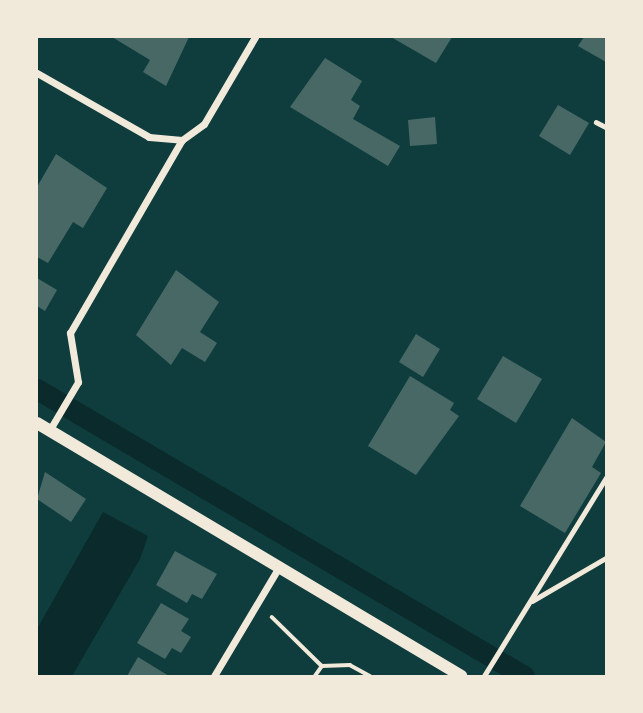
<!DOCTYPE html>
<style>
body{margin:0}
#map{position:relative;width:643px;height:713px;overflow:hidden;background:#0f3d3e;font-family:"Titillium Web",sans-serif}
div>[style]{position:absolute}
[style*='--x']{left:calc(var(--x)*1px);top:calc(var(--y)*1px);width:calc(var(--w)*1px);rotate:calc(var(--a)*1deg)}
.water>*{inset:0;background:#0a2a2b}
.canal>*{height:21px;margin:-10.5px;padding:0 10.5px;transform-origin:10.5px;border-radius:10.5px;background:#0a2a2b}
.building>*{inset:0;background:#486865}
.path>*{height:3.5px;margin:-1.75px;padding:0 1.75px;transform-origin:1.75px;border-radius:1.75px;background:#f1e9da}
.service>*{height:4.5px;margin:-2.25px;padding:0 2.25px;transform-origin:2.25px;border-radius:2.25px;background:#f1e9da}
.minor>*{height:7px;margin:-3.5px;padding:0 3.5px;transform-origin:3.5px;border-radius:3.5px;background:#f1e9da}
.tertiary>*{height:12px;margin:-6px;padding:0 6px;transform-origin:6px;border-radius:6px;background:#f1e9da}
span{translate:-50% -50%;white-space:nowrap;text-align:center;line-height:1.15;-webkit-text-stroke:7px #f1e9da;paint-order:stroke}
.frame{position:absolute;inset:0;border:38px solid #f1e9da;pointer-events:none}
</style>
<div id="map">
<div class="water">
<div style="clip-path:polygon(103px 512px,148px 536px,140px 559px,72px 676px,37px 676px,37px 629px)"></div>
</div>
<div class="canal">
<div style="--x:37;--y:389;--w:565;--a:30.51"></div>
</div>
<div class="building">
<div style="clip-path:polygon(112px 37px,189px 37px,166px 86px,143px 72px,150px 60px)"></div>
<div style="clip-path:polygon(391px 37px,452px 37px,436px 63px)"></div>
<div style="clip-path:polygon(584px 37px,606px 37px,606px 62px,578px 46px)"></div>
<div style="clip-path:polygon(325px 58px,362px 81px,351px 100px,360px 106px,353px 119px,400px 146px,388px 166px,290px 107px)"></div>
<div style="clip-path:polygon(558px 105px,589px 123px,570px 155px,539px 136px)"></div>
<div style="clip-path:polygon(435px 117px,437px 144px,410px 146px,408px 120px)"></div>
<div style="clip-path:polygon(56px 154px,107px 188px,83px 228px,73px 222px,48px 263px,37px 257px,37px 187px)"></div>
<div style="clip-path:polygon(176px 270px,219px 302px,200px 332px,217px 343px,205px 362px,182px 348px,171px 365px,136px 335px)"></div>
<div style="clip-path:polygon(37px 278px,57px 290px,45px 311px,37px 306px)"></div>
<div style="clip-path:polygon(416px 334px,440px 349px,423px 377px,399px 362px)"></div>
<div style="clip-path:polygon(503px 356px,542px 379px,516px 423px,477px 399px)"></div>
<div style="clip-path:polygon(410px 376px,454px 403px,450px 410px,459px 416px,416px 475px,368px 446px)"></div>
<div style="clip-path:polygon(572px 418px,606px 442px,592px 467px,601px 473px,565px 533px,520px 506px)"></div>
<div style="clip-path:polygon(45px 472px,86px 499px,71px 522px,37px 499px)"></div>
<div style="clip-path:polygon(175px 551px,217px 574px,202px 599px,192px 594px,187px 603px,156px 585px)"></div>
<div style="clip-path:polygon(161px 603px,189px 619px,181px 631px,191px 637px,181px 653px,172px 648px,165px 659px,137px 643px)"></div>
<div style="clip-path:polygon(138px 657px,169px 676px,127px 676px)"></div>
</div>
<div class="path">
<div style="--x:272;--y:617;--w:70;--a:44.4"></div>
<div style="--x:322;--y:666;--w:28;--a:-2"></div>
<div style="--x:350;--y:665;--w:23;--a:29"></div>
<div style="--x:315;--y:676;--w:12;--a:-55"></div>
</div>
<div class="service">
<div style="--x:596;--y:122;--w:11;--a:27"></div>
<div style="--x:532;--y:601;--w:86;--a:-30.2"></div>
<div style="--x:484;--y:676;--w:233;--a:-58.4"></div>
</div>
<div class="minor">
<div style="--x:37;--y:73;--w:129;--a:29.7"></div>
<div style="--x:149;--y:137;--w:33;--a:5"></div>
<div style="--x:49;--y:431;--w:57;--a:-59.4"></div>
<div style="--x:78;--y:382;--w:50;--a:-99.3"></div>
<div style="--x:70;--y:333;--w:223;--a:-59.9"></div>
<div style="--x:182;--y:140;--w:27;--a:-36"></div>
<div style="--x:204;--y:124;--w:101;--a:-59.6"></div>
<div style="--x:214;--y:676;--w:127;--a:-59.2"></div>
</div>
<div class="tertiary">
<div style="--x:37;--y:423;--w:494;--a:30.8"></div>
</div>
<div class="frame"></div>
</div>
